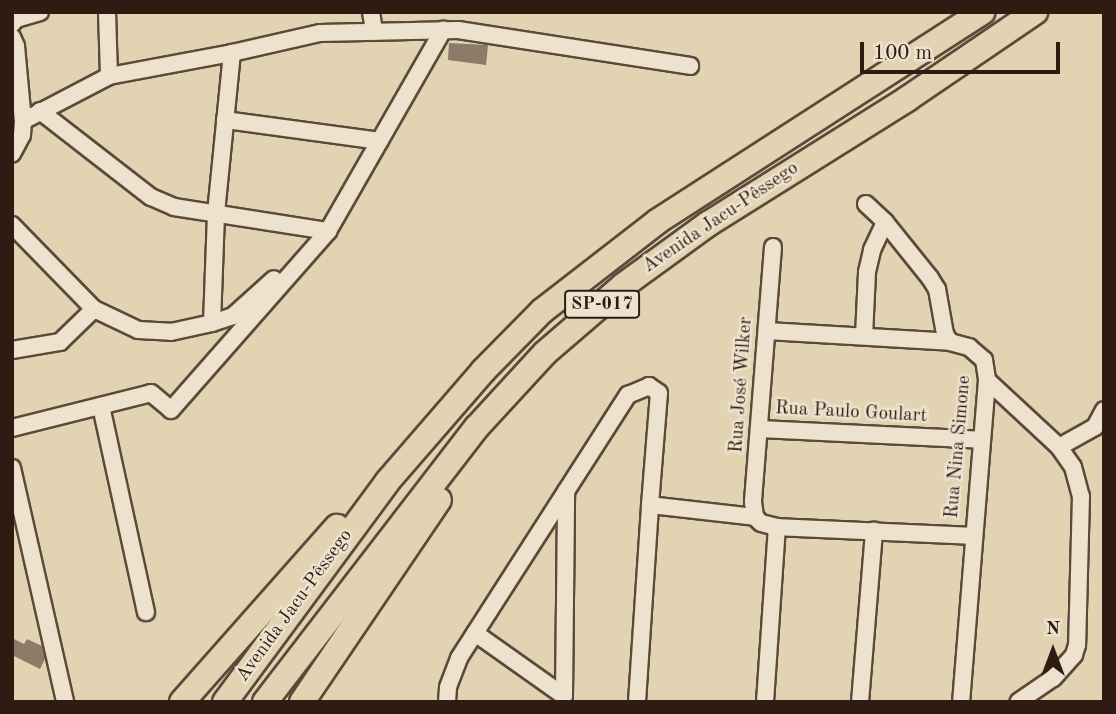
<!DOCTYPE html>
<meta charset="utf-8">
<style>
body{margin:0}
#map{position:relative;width:1116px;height:714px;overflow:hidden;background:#e2d3b3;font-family:"Old Standard TT",serif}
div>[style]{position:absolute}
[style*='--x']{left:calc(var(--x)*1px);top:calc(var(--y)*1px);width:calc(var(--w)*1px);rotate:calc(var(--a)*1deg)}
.building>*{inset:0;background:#8c7b66}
.roads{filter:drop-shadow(2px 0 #5c493a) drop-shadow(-2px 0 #5c493a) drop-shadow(0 2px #5c493a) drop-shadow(0 -2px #5c493a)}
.minor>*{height:16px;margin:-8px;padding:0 8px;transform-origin:8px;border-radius:8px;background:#ece2ce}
.trunk>*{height:24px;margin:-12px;padding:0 12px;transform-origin:12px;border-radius:12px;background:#e2d3b3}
span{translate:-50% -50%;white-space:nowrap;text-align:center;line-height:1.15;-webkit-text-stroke:5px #ece2ce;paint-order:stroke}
.shield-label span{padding:2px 5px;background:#ece2ce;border:2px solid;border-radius:5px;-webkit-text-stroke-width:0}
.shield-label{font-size:18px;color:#2f1b12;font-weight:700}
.street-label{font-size:19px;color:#2f1b12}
.frame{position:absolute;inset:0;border:14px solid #2f1b12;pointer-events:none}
.north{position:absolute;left:1018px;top:616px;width:70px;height:70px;-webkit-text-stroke:5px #ece2ce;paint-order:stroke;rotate:0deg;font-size:19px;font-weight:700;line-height:28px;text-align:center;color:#2f1b12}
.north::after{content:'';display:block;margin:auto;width:24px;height:32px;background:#2f1b12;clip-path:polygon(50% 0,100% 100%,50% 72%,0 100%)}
.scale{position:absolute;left:860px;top:42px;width:200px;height:32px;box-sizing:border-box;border:4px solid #2f1b12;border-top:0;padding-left:9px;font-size:21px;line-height:24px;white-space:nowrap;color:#2f1b12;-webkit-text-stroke:5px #ece2ce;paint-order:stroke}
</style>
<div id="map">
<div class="building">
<div style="clip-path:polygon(449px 43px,488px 45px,486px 65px,448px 60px)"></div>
<div style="clip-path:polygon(12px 638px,24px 644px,27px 639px,42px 646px,45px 659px,40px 669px,12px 655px)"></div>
</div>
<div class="roads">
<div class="minor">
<div style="--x:107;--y:12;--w:64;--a:88.2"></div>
<div style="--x:371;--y:12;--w:20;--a:81"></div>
<div style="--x:12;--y:24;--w:6;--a:-51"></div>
<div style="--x:16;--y:19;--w:25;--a:-16"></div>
<div style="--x:12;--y:37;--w:10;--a:66"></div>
<div style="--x:16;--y:46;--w:75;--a:84.7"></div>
<div style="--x:23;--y:121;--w:14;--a:94"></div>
<div style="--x:22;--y:135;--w:21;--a:118"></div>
<div style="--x:40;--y:111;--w:140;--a:37.8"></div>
<div style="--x:151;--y:197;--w:25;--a:23"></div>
<div style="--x:174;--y:207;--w:156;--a:8.9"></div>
<div style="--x:225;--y:120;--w:156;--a:7.7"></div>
<div style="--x:23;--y:121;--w:97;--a:-27.6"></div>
<div style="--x:109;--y:76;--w:125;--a:-10.6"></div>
<div style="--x:866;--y:204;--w:26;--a:43"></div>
<div style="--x:885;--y:222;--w:72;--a:51.2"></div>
<div style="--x:930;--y:278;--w:13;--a:58"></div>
<div style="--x:937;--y:289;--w:46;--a:79.9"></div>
<div style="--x:945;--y:334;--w:9;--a:58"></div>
<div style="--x:12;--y:225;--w:117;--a:45.7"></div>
<div style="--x:322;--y:236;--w:8;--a:-40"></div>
<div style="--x:328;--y:231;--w:232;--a:-60.2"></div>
<div style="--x:773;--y:247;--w:256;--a:94.5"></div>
<div style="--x:753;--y:502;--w:15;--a:82"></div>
<div style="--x:755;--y:517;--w:8;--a:45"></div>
<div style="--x:761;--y:523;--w:16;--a:14"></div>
<div style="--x:777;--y:527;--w:196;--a:2.6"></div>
<div style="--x:212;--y:323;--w:22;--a:-18"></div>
<div style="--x:233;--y:316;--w:55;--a:-42.1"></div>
<div style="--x:767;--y:331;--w:183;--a:3.4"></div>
<div style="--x:950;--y:342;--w:20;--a:15"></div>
<div style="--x:969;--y:347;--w:20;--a:41"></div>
<div style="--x:984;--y:360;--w:20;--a:81"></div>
<div style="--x:987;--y:380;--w:323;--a:94.6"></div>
<div style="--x:864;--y:336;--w:64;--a:-87.3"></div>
<div style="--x:867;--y:272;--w:23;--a:-77"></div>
<div style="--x:872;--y:250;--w:31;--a:-65"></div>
<div style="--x:12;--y:350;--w:49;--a:-9.5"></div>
<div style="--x:60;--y:342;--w:47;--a:-44.1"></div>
<div style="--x:94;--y:309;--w:49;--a:25.5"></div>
<div style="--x:138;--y:330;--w:33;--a:3"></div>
<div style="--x:171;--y:332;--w:42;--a:-12.4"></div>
<div style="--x:212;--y:323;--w:110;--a:-87.9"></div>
<div style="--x:216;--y:213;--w:161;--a:-84.3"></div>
<div style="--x:232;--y:53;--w:90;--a:-12.8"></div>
<div style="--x:320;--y:33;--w:138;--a:-1.2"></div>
<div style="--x:458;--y:30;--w:235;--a:8.8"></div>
<div style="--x:987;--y:380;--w:98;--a:42.9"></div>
<div style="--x:1059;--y:447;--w:24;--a:55"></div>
<div style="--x:1073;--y:467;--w:30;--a:75"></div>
<div style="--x:1081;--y:496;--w:149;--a:91.5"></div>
<div style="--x:1077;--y:645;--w:10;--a:107"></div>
<div style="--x:1074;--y:655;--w:31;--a:132"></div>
<div style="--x:1053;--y:678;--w:42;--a:145.6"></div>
<div style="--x:101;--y:406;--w:211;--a:77.7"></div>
<div style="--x:12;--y:428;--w:143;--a:-14.1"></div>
<div style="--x:151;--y:393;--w:26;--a:40"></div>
<div style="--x:171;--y:410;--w:238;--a:-48.7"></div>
<div style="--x:760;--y:429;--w:221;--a:2.8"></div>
<div style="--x:1059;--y:447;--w:41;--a:-29.1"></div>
<div style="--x:1095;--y:427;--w:19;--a:-62"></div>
<div style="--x:12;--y:468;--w:240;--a:77.2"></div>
<div style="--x:475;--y:633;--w:109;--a:35.3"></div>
<div style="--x:564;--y:696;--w:205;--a:-89.4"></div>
<div style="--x:447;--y:702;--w:15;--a:-86"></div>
<div style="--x:448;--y:687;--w:31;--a:-69"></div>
<div style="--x:459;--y:658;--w:313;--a:-57.3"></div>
<div style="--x:628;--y:395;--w:23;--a:-23"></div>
<div style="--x:649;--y:386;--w:12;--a:35"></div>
<div style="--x:659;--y:393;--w:112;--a:94.6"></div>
<div style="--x:650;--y:505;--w:106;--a:6.5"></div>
<div style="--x:637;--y:702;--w:197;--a:-86.2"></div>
<div style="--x:765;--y:702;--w:175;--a:-86.1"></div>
<div style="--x:860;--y:702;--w:172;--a:-85.3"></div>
</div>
<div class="trunk">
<div style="--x:182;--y:702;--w:234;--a:-48.5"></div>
<div style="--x:225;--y:702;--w:273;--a:-53.6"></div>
<div style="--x:387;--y:482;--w:147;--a:-49.1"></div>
<div style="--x:483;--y:371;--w:84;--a:-45.5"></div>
<div style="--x:542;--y:311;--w:147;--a:-37.8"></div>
<div style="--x:658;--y:221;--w:386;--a:-32.8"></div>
<div style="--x:265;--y:702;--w:347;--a:-52.4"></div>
<div style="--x:477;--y:427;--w:100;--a:-47.4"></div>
<div style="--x:545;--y:353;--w:104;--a:-40.7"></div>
<div style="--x:624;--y:285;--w:104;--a:-36"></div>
<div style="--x:708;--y:224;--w:235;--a:-32.1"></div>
<div style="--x:907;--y:99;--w:155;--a:-34.2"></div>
<div style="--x:302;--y:702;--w:244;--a:-55.9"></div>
</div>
</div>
<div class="shield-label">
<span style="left:602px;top:304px">SP-017</span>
</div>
<div class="street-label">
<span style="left:721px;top:218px;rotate:-34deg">Avenida Jacu-Pêssego</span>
<span style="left:742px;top:385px;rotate:-86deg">Rua José Wilker</span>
<span style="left:851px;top:413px;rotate:3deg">Rua Paulo Goulart</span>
<span style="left:959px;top:447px;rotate:-85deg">Rua Nina Simone</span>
<span style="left:295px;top:606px;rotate:-54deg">Avenida Jacu-Pêssego</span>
</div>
<div class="frame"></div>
<div class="north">N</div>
<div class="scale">100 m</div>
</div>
